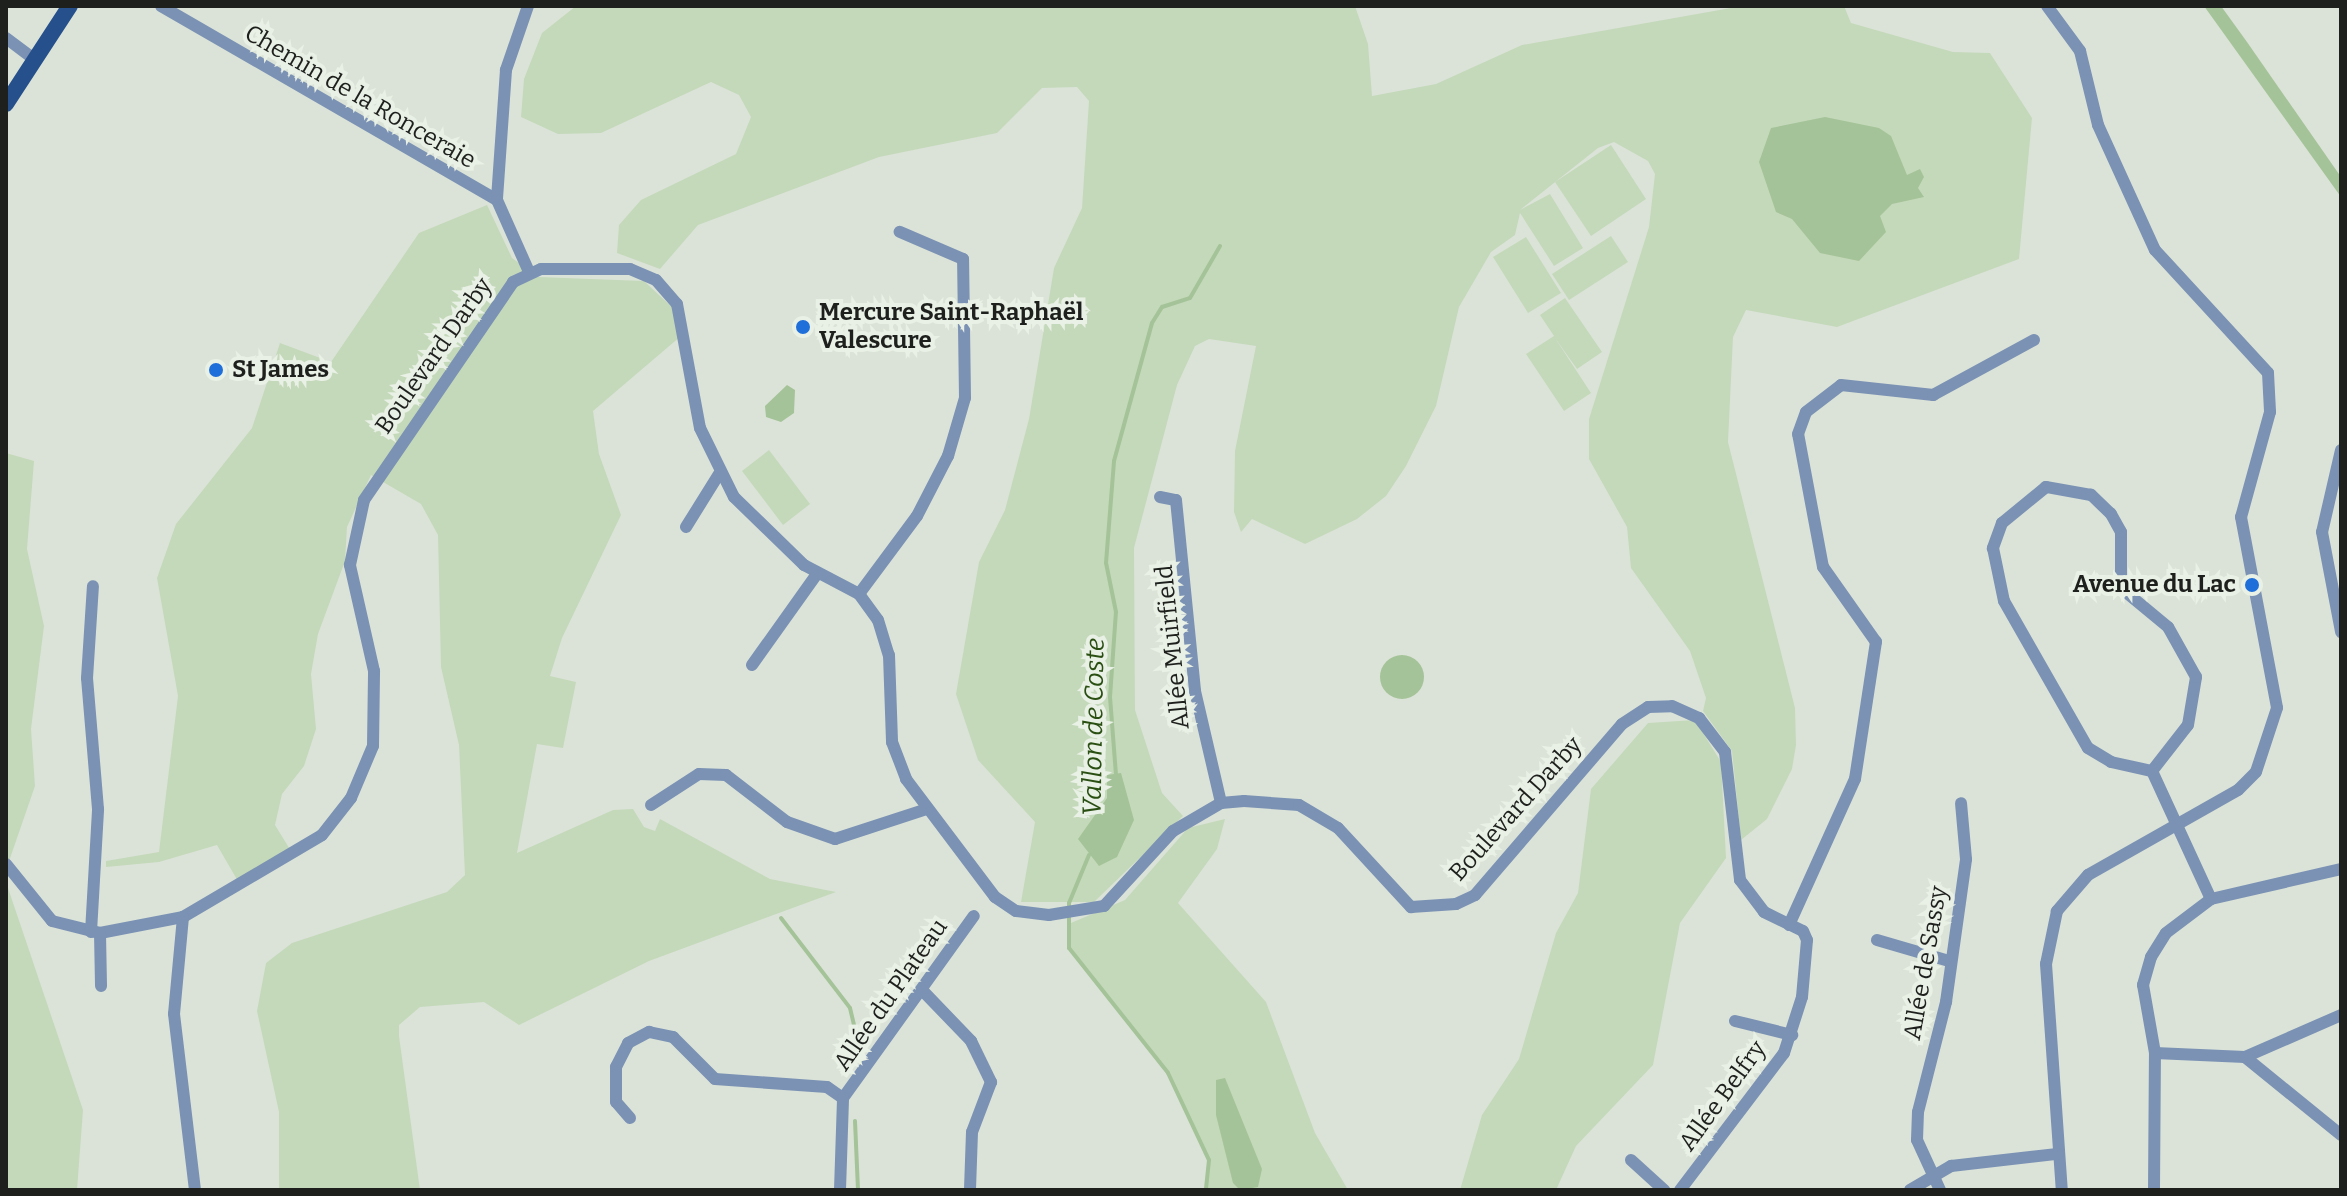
<!DOCTYPE html>
<meta charset="utf-8">
<style>
body{margin:0}
#map{position:relative;width:2347px;height:1196px;overflow:hidden;background:#dbe3d8;font-family:Bitter,serif}
div>[style]{position:absolute}
[style*='--x']{left:calc(var(--x)*1px);top:calc(var(--y)*1px);width:calc(var(--w)*1px);rotate:calc(var(--a)*1deg)}
.green>*{inset:0;background:#c4d9ba}
.water>*{inset:0;background:#a5c398}
.round{border-radius:50%}
.stream>*{height:4px;margin:-2px;padding:0 2px;transform-origin:2px;border-radius:2px;background:#a5c398}
.minor>*{height:12px;margin:-6px;padding:0 6px;transform-origin:6px;border-radius:6px;background:#7b92b4}
.major>*{height:16px;margin:-8px;padding:0 8px;transform-origin:8px;border-radius:8px;background:#26508b}
.dots>*{width:22px;height:22px;translate:-50% -50%;box-sizing:border-box;border:4px solid #e9f0e5;border-radius:50%}
span{translate:-50% -50%;white-space:nowrap;text-align:center;line-height:1.15;-webkit-text-stroke:8px #e9f0e5;paint-order:stroke}
.street-label{font-size:24px;color:#1d201c}
.poi-label{font-size:24px;color:#1d201c;font-weight:700}
.left{translate:0 -50%;text-align:left}
.right{translate:-100% -50%;text-align:right}
.water-label{font-size:26px;color:#2a4f13;font-style:italic}
.frame{position:absolute;inset:0;border:8px solid #1d201c;pointer-events:none}
</style>
<div id="map">
<div class="green">
<div style="clip-path:polygon(576px 6px,1355px 6px,1368px 44px,1372px 96px,1436px 84px,1522px 45px,1742px 6px,1844px 6px,1851px 23px,1953px 52px,1990px 53px,2032px 118px,2019px 259px,1837px 327px,1746px 310px,1733px 337px,1728px 442px,1795px 708px,1796px 745px,1792px 769px,1767px 819px,1741px 840px,1732px 751px,1703px 711px,1706px 698px,1690px 651px,1631px 568px,1627px 527px,1589px 459px,1589px 419px,1649px 227px,1655px 174px,1648px 161px,1614px 142px,1598px 148px,1520px 210px,1550px 194px,1583px 248px,1554px 266px,1520px 213px,1515px 235px,1491px 252px,1459px 307px,1436px 406px,1406px 466px,1386px 496px,1357px 519px,1305px 544px,1252px 519px,1241px 532px,1234px 512px,1235px 451px,1256px 346px,1209px 339px,1195px 346px,1177px 385px,1134px 548px,1135px 710px,1162px 793px,1183px 816px,1094px 902px,1021px 902px,1035px 822px,978px 760px,956px 694px,979px 562px,1005px 510px,1029px 419px,1054px 268px,1082px 208px,1089px 101px,1077px 87px,1042px 88px,997px 133px,879px 157px,698px 225px,660px 269px,617px 253px,619px 225px,641px 200px,736px 154px,751px 117px,739px 95px,711px 82px,601px 133px,558px 134px,521px 117px,524px 79px,542px 33px)"></div>
<div style="clip-path:polygon(1611px 145px,1646px 199px,1591px 236px,1555px 182px)"></div>
<div style="clip-path:polygon(487px 205px,512px 258px,538px 277px,644px 281px,674px 309px,681px 336px,593px 411px,599px 454px,621px 515px,562px 638px,550px 676px,576px 682px,563px 748px,537px 744px,517px 853px,613px 810px,633px 809px,644px 827px,655px 831px,660px 819px,770px 879px,836px 892px,649px 961px,519px 1025px,484px 1002px,420px 1007px,399px 1025px,399px 1036px,420px 1190px,279px 1190px,279px 1112px,257px 1011px,266px 963px,292px 943px,447px 892px,465px 875px,459px 745px,441px 667px,438px 535px,421px 504px,371px 475px,347px 527px,345px 561px,318px 634px,311px 674px,316px 729px,304px 766px,282px 794px,275px 825px,291px 851px,239px 883px,217px 845px,159px 862px,106px 867px,106px 861px,159px 852px,178px 696px,157px 578px,176px 524px,252px 428px,280px 343px,331px 362px,419px 233px)"></div>
<div style="clip-path:polygon(1611px 236px,1628px 262px,1569px 300px,1552px 274px)"></div>
<div style="clip-path:polygon(1526px 237px,1561px 293px,1528px 313px,1493px 257px)"></div>
<div style="clip-path:polygon(1565px 298px,1602px 352px,1577px 369px,1555px 338px,1591px 393px,1564px 411px,1526px 354px,1554px 336px,1540px 315px)"></div>
<div style="clip-path:polygon(769px 450px,810px 504px,783px 525px,742px 471px)"></div>
<div style="clip-path:polygon(6px 453px,34px 461px,27px 549px,44px 626px,31px 729px,35px 786px,6px 870px)"></div>
<div style="clip-path:polygon(1695px 720px,1721px 762px,1726px 858px,1680px 923px,1653px 1065px,1576px 1146px,1556px 1190px,1460px 1190px,1482px 1115px,1519px 1059px,1556px 933px,1578px 893px,1591px 789px,1648px 723px)"></div>
<div style="clip-path:polygon(1225px 819px,1217px 849px,1178px 903px,1266px 1002px,1315px 1133px,1348px 1190px,1206px 1190px,1209px 1160px,1168px 1073px,1069px 948px,1071px 923px,1125px 900px,1188px 828px)"></div>
<div style="clip-path:polygon(6px 882px,83px 1110px,77px 1190px,6px 1190px)"></div>
</div>
<div class="water">
<div style="clip-path:polygon(2204px 6px,2221px 6px,2247px 42px,2341px 177px,2341px 197px)"></div>
<div style="clip-path:polygon(1825px 117px,1879px 128px,1891px 136px,1907px 175px,1920px 169px,1924px 177px,1918px 188px,1924px 197px,1892px 204px,1880px 216px,1886px 232px,1859px 261px,1820px 253px,1792px 219px,1776px 212px,1759px 162px,1771px 128px)"></div>
<div style="clip-path:polygon(787px 385px,795px 390px,794px 413px,781px 422px,766px 417px,765px 406px)"></div>
<div class="round" style="left:1380px;top:655px;width:44px;height:44px"></div>
<div style="clip-path:polygon(1121px 773px,1134px 820px,1117px 857px,1099px 866px,1078px 839px,1107px 798px,1107px 775px)"></div>
<div style="clip-path:polygon(1225px 1078px,1262px 1169px,1258px 1187px,1240px 1190px,1233px 1183px,1216px 1115px,1216px 1080px)"></div>
</div>
<div class="stream">
<div style="--x:1116;--y:775;--w:78;--a:-94.4"></div>
<div style="--x:1110;--y:697;--w:85;--a:-86"></div>
<div style="--x:1116;--y:612;--w:50;--a:-101.5"></div>
<div style="--x:1106;--y:563;--w:102;--a:-85.5"></div>
<div style="--x:1114;--y:461;--w:143;--a:-74.6"></div>
<div style="--x:1152;--y:323;--w:19;--a:-58"></div>
<div style="--x:1162;--y:307;--w:29;--a:-18"></div>
<div style="--x:1190;--y:298;--w:60;--a:-60"></div>
<div style="--x:1089;--y:855;--w:52;--a:112.6"></div>
<div style="--x:1069;--y:903;--w:45;--a:90"></div>
<div style="--x:1069;--y:948;--w:159;--a:51.6"></div>
<div style="--x:1168;--y:1073;--w:96;--a:64.8"></div>
<div style="--x:1209;--y:1160;--w:30;--a:96"></div>
<div style="--x:781;--y:918;--w:113;--a:52.5"></div>
<div style="--x:850;--y:1008;--w:57;--a:76.7"></div>
<div style="--x:855;--y:1121;--w:69;--a:87.5"></div>
</div>
<div class="minor">
<div style="--x:161;--y:6;--w:388;--a:30"></div>
<div style="--x:528;--y:6;--w:68;--a:109"></div>
<div style="--x:506;--y:70;--w:130;--a:94"></div>
<div style="--x:497;--y:200;--w:79;--a:66"></div>
<div style="--x:2047;--y:6;--w:56;--a:53.7"></div>
<div style="--x:2080;--y:51;--w:76;--a:76.3"></div>
<div style="--x:2098;--y:125;--w:137;--a:65.5"></div>
<div style="--x:2155;--y:250;--w:167;--a:47.4"></div>
<div style="--x:2268;--y:373;--w:39;--a:87"></div>
<div style="--x:2270;--y:412;--w:109;--a:105.4"></div>
<div style="--x:2241;--y:517;--w:194;--a:79.3"></div>
<div style="--x:2277;--y:708;--w:67;--a:108.2"></div>
<div style="--x:2256;--y:772;--w:25;--a:135"></div>
<div style="--x:2238;--y:790;--w:172;--a:150.5"></div>
<div style="--x:2088;--y:875;--w:48;--a:130.7"></div>
<div style="--x:2057;--y:911;--w:54;--a:101.7"></div>
<div style="--x:2046;--y:964;--w:227;--a:86"></div>
<div style="--x:6;--y:38;--w:36;--a:37"></div>
<div style="--x:2341;--y:450;--w:84;--a:103"></div>
<div style="--x:2322;--y:532;--w:102;--a:79.2"></div>
<div style="--x:1160;--y:497;--w:16;--a:11"></div>
<div style="--x:1176;--y:500;--w:192;--a:84.3"></div>
<div style="--x:1195;--y:691;--w:115;--a:76.9"></div>
<div style="--x:686;--y:527;--w:62;--a:-58.1"></div>
<div style="--x:859;--y:594;--w:97;--a:-53.4"></div>
<div style="--x:917;--y:516;--w:68;--a:-62.7"></div>
<div style="--x:948;--y:456;--w:60;--a:-73.7"></div>
<div style="--x:965;--y:398;--w:139;--a:-90.8"></div>
<div style="--x:963;--y:259;--w:69;--a:-156.8"></div>
<div style="--x:752;--y:665;--w:112;--a:-54.5"></div>
<div style="--x:2152;--y:771;--w:58;--a:-52"></div>
<div style="--x:2188;--y:725;--w:49;--a:-80.5"></div>
<div style="--x:2196;--y:677;--w:57;--a:-119.2"></div>
<div style="--x:2168;--y:627;--w:61;--a:-140.3"></div>
<div style="--x:2121;--y:588;--w:56;--a:-90"></div>
<div style="--x:2121;--y:532;--w:21;--a:-119"></div>
<div style="--x:2111;--y:514;--w:28;--a:-136"></div>
<div style="--x:2091;--y:495;--w:46;--a:-169.9"></div>
<div style="--x:2046;--y:487;--w:57;--a:140.7"></div>
<div style="--x:2002;--y:523;--w:27;--a:110"></div>
<div style="--x:1993;--y:548;--w:54;--a:78.3"></div>
<div style="--x:2004;--y:601;--w:169;--a:60.3"></div>
<div style="--x:2088;--y:748;--w:27;--a:31"></div>
<div style="--x:2111;--y:762;--w:42;--a:12.4"></div>
<div style="--x:2152;--y:771;--w:141;--a:65.3"></div>
<div style="--x:651;--y:805;--w:57;--a:-32.9"></div>
<div style="--x:699;--y:774;--w:27;--a:2"></div>
<div style="--x:726;--y:775;--w:77;--a:37.6"></div>
<div style="--x:787;--y:822;--w:51;--a:19.5"></div>
<div style="--x:835;--y:839;--w:97;--a:-18.1"></div>
<div style="--x:6;--y:864;--w:73;--a:51.1"></div>
<div style="--x:52;--y:921;--w:49;--a:14"></div>
<div style="--x:100;--y:933;--w:85;--a:-10.9"></div>
<div style="--x:183;--y:917;--w:161;--a:-30.5"></div>
<div style="--x:322;--y:835;--w:47;--a:-51.9"></div>
<div style="--x:351;--y:798;--w:56;--a:-67.1"></div>
<div style="--x:373;--y:746;--w:75;--a:-89.2"></div>
<div style="--x:374;--y:671;--w:109;--a:-102.8"></div>
<div style="--x:350;--y:565;--w:66;--a:-77.8"></div>
<div style="--x:364;--y:500;--w:264;--a:-55.6"></div>
<div style="--x:513;--y:282;--w:31;--a:-25"></div>
<div style="--x:541;--y:269;--w:89;--a:0"></div>
<div style="--x:630;--y:269;--w:28;--a:23"></div>
<div style="--x:656;--y:280;--w:32;--a:49"></div>
<div style="--x:677;--y:304;--w:126;--a:79.5"></div>
<div style="--x:700;--y:428;--w:77;--a:63.8"></div>
<div style="--x:734;--y:497;--w:98;--a:44.2"></div>
<div style="--x:804;--y:565;--w:62;--a:27.8"></div>
<div style="--x:859;--y:594;--w:32;--a:54"></div>
<div style="--x:878;--y:620;--w:37;--a:73"></div>
<div style="--x:889;--y:655;--w:87;--a:88"></div>
<div style="--x:892;--y:742;--w:40;--a:69"></div>
<div style="--x:906;--y:779;--w:148;--a:53"></div>
<div style="--x:995;--y:897;--w:25;--a:34"></div>
<div style="--x:1016;--y:911;--w:33;--a:7"></div>
<div style="--x:1049;--y:915;--w:56;--a:-9.3"></div>
<div style="--x:1104;--y:906;--w:102;--a:-47.4"></div>
<div style="--x:1173;--y:831;--w:56;--a:-30.3"></div>
<div style="--x:1221;--y:803;--w:23;--a:-5"></div>
<div style="--x:1244;--y:801;--w:55;--a:4.2"></div>
<div style="--x:1299;--y:805;--w:45;--a:30.5"></div>
<div style="--x:1338;--y:828;--w:108;--a:47.3"></div>
<div style="--x:1411;--y:907;--w:45;--a:-3.8"></div>
<div style="--x:1456;--y:904;--w:21;--a:-25"></div>
<div style="--x:1475;--y:895;--w:225;--a:-49.3"></div>
<div style="--x:1622;--y:724;--w:31;--a:-33"></div>
<div style="--x:1648;--y:707;--w:24;--a:-2"></div>
<div style="--x:1672;--y:706;--w:30;--a:24"></div>
<div style="--x:1699;--y:718;--w:43;--a:52.6"></div>
<div style="--x:1725;--y:752;--w:129;--a:83.3"></div>
<div style="--x:1740;--y:880;--w:40;--a:53"></div>
<div style="--x:1764;--y:912;--w:43;--a:26"></div>
<div style="--x:1803;--y:931;--w:10;--a:66"></div>
<div style="--x:1807;--y:940;--w:57;--a:95"></div>
<div style="--x:1802;--y:997;--w:59;--a:107.8"></div>
<div style="--x:1784;--y:1053;--w:172;--a:127.2"></div>
<div style="--x:183;--y:917;--w:97;--a:95.3"></div>
<div style="--x:174;--y:1014;--w:177;--a:83.2"></div>
<div style="--x:1789;--y:925;--w:160;--a:-65.7"></div>
<div style="--x:1855;--y:779;--w:139;--a:-81.3"></div>
<div style="--x:1876;--y:642;--w:92;--a:-125.2"></div>
<div style="--x:1823;--y:567;--w:135;--a:-100.6"></div>
<div style="--x:1798;--y:434;--w:23;--a:-70"></div>
<div style="--x:1806;--y:412;--w:44;--a:-37.6"></div>
<div style="--x:1841;--y:385;--w:93;--a:6.2"></div>
<div style="--x:1933;--y:395;--w:115;--a:-28.6"></div>
<div style="--x:91;--y:932;--w:123;--a:-86.7"></div>
<div style="--x:98;--y:809;--w:131;--a:-94.8"></div>
<div style="--x:87;--y:678;--w:92;--a:-86.3"></div>
<div style="--x:100;--y:933;--w:53;--a:88.9"></div>
<div style="--x:1877;--y:940;--w:75;--a:16.3"></div>
<div style="--x:922;--y:990;--w:71;--a:46.1"></div>
<div style="--x:971;--y:1041;--w:46;--a:64"></div>
<div style="--x:991;--y:1082;--w:53;--a:110.8"></div>
<div style="--x:972;--y:1132;--w:58;--a:92"></div>
<div style="--x:1735;--y:1021;--w:59;--a:13.8"></div>
<div style="--x:2155;--y:1053;--w:90;--a:2.5"></div>
<div style="--x:2245;--y:1057;--w:105;--a:-23.6"></div>
<div style="--x:2245;--y:1057;--w:124;--a:39.1"></div>
<div style="--x:843;--y:1098;--w:224;--a:-54.3"></div>
<div style="--x:630;--y:1118;--w:21;--a:-131"></div>
<div style="--x:616;--y:1102;--w:35;--a:-90"></div>
<div style="--x:616;--y:1067;--w:27;--a:-63"></div>
<div style="--x:628;--y:1043;--w:24;--a:-28"></div>
<div style="--x:649;--y:1032;--w:25;--a:12"></div>
<div style="--x:673;--y:1037;--w:59;--a:45"></div>
<div style="--x:715;--y:1079;--w:112;--a:4.1"></div>
<div style="--x:827;--y:1087;--w:19;--a:35"></div>
<div style="--x:1631;--y:1160;--w:45;--a:42.3"></div>
<div style="--x:840;--y:1190;--w:92;--a:-88.1"></div>
<div style="--x:1910;--y:1190;--w:48;--a:-30.3"></div>
<div style="--x:1951;--y:1166;--w:107;--a:-6.5"></div>
<div style="--x:1940;--y:1190;--w:55;--a:-114.7"></div>
<div style="--x:1917;--y:1140;--w:28;--a:-88"></div>
<div style="--x:1918;--y:1112;--w:114;--a:-75.7"></div>
<div style="--x:1946;--y:1002;--w:144;--a:-82"></div>
<div style="--x:1966;--y:859;--w:56;--a:-95.1"></div>
<div style="--x:2154;--y:1190;--w:137;--a:-89.6"></div>
<div style="--x:2155;--y:1053;--w:69;--a:-100"></div>
<div style="--x:2143;--y:985;--w:29;--a:-74"></div>
<div style="--x:2151;--y:957;--w:28;--a:-58"></div>
<div style="--x:2166;--y:933;--w:56;--a:-37.1"></div>
<div style="--x:2211;--y:899;--w:133;--a:-13"></div>
</div>
<div class="major">
<div style="--x:6;--y:104;--w:117;--a:-56.9"></div>
</div>
<div class="dots">
<div style="left:803px;top:327px;background:#1f6fda"></div>
<div style="left:216px;top:370px;background:#1f6fda"></div>
<div style="left:2252px;top:585px;background:#1f6fda"></div>
</div>
<div class="street-label">
<span style="left:360px;top:97px;rotate:30deg">Chemin de la Ronceraie</span>
<span style="left:434px;top:356px;rotate:-55deg">Boulevard Darby</span>
<span style="left:1173px;top:647px;rotate:-96deg">Allée Muirfield</span>
<span style="left:1516px;top:809px;rotate:-48deg">Boulevard Darby</span>
<span style="left:1926px;top:963px;rotate:-80deg">Allée de Sassy</span>
<span style="left:891px;top:995px;rotate:-55deg">Allée du Plateau</span>
<span style="left:1723px;top:1096px;rotate:-54deg">Allée Belfry</span>
</div>
<div class="poi-label">
<span class="left" style="left:819px;top:327px">Mercure Saint-Raphaël<br>Valescure</span>
<span class="left" style="left:232px;top:370px">St James</span>
<span class="right" style="left:2236px;top:585px">Avenue du Lac</span>
</div>
<div class="water-label">
<span style="left:1094px;top:727px;rotate:-89deg">Vallon de Coste</span>
</div>
<div class="frame"></div>
</div>
